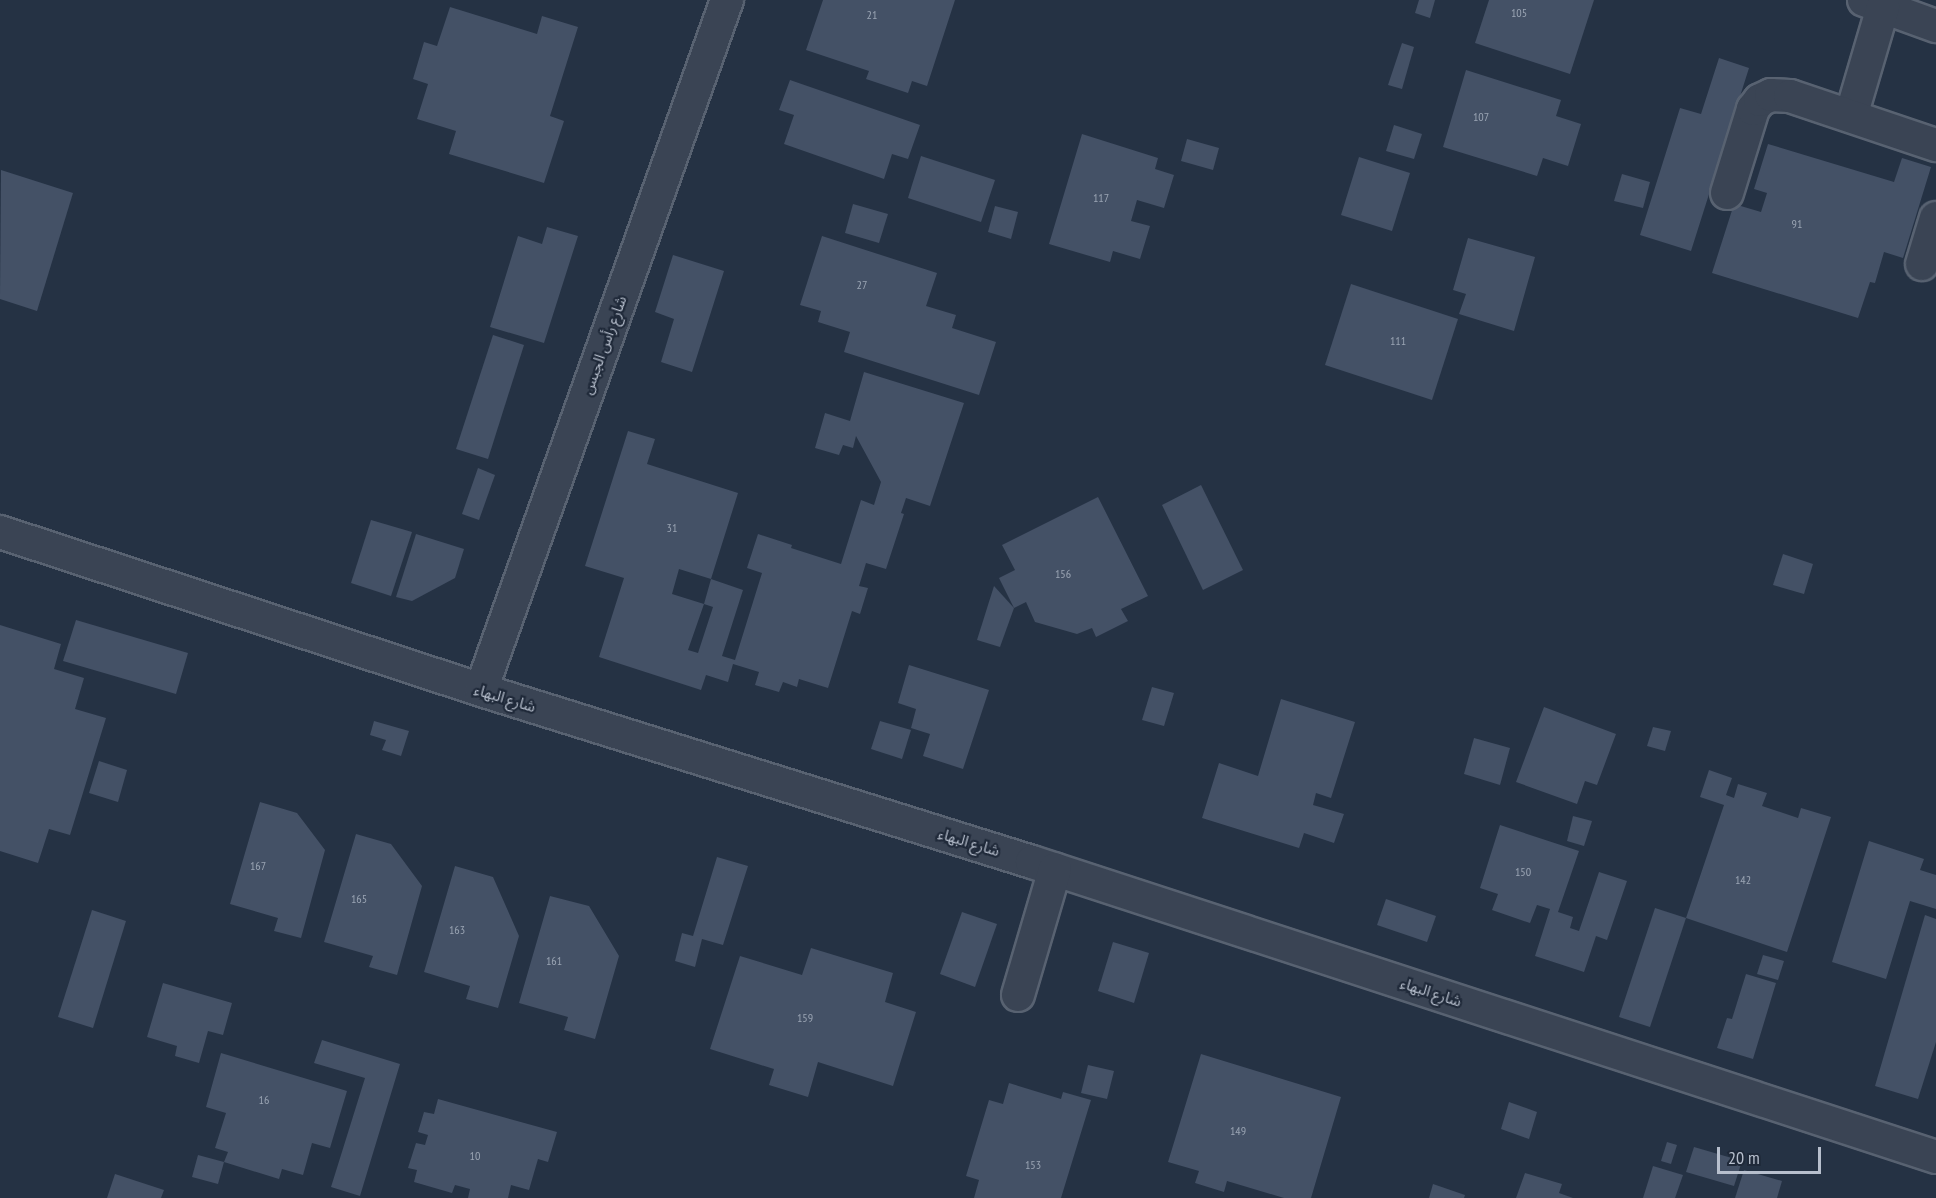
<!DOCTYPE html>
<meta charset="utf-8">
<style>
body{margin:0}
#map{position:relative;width:1936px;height:1198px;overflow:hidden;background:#253244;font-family:"PT Sans Narrow","Noto Sans Arabic",sans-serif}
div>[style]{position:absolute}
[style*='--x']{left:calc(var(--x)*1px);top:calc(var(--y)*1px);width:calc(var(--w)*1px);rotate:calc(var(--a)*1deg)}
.building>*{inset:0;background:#445166}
.roads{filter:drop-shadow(2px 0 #586271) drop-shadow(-2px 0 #586271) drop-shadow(0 2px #586271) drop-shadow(0 -2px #586271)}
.street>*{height:32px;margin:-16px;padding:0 16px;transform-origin:16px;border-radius:16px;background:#3a4454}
span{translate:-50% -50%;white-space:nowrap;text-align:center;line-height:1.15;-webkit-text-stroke:4.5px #1f2939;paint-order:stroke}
.number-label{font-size:12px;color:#9aa4b3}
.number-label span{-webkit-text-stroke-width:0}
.street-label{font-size:15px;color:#b7bfcd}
.scale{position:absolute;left:1717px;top:1147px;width:104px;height:27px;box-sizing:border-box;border:3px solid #b7bfcd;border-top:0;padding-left:8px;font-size:18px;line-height:21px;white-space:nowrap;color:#b7bfcd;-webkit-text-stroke:4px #1f2939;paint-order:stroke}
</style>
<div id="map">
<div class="building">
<div style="clip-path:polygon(823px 0,955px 0,927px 86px,912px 81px,908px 93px,866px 79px,869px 71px,806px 50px)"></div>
<div style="clip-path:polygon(1419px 0,1435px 0,1430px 18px,1415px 13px)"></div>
<div style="clip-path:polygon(1489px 0,1594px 0,1570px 74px,1475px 43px)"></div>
<div style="clip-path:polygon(450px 7px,537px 34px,542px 16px,578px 27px,550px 116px,564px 121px,544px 183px,449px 154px,456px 131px,417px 119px,428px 84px,413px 79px,424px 42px,437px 46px)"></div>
<div style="clip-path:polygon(1402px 43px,1414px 47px,1402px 89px,1388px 85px)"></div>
<div style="clip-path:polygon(1719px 58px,1749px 68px,1691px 251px,1640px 235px,1680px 108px,1701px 114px)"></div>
<div style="clip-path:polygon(1466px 70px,1561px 100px,1556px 116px,1581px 124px,1568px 166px,1543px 158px,1537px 176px,1443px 147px)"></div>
<div style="clip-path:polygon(790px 80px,920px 125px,908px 159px,892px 154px,884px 179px,784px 144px,794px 115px,779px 110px)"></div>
<div style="clip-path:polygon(1394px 125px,1422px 134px,1414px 159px,1386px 151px)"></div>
<div style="clip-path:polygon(1082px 134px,1158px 158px,1155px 169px,1174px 175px,1164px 208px,1137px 200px,1131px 221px,1150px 226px,1140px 259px,1113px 251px,1110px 262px,1049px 244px)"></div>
<div style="clip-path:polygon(1187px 139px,1219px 148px,1213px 170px,1181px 161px)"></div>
<div style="clip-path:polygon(1768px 144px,1894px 182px,1902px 158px,1931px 167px,1903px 258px,1884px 252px,1875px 283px,1870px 282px,1858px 318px,1712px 273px,1734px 204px,1761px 212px,1767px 193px,1754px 189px)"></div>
<div style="clip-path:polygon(921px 156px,995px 180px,981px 222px,908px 198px)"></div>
<div style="clip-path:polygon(1359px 157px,1410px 173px,1392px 231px,1341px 215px)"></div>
<div style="clip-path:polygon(1px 170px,73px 193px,37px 311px,0 299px)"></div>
<div style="clip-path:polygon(1622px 174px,1650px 182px,1643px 208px,1614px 201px)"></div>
<div style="clip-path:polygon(853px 204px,888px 214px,879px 243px,845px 233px)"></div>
<div style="clip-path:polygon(995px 206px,1018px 212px,1011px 239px,988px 232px)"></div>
<div style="clip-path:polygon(547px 227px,578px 236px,544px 343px,490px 327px,518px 236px,542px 244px)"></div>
<div style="clip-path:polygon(822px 236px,937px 273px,926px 306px,956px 315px,952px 328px,996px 342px,979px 395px,844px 352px,850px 332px,818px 322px,821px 311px,800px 305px)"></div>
<div style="clip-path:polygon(1468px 238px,1535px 257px,1514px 331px,1459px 314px,1466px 294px,1453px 290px)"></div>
<div style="clip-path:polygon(673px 255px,724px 271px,692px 372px,661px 362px,674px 319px,655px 312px)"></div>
<div style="clip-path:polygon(1351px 284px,1458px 319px,1432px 400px,1325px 365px)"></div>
<div style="clip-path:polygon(493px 335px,524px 345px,488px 459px,456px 449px)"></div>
<div style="clip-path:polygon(864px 372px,964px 403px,930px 506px,906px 498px,901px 513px,904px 514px,886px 569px,866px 563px,859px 586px,868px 588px,860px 614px,852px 611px,828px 688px,799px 679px,797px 687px,783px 682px,779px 692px,755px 685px,759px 672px,733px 664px,728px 682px,706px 675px,701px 690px,599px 657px,624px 578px,585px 566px,628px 431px,655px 439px,647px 464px,738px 493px,711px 579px,679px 569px,672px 594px,704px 604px,688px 650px,698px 653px,713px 607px,704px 604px,711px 579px,743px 590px,722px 656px,735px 660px,762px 573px,747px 568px,758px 534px,792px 545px,791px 548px,841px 564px,861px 500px,874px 505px,881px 482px,856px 436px,853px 448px,843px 445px,839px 455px,815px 448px,825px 413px,850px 421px)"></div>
<div style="clip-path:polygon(478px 468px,495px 475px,479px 520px,462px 514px)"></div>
<div style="clip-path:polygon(1201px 485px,1243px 570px,1203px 590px,1162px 505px)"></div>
<div style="clip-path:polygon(1098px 497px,1148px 596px,1121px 609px,1128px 621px,1096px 637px,1092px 628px,1077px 634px,1035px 622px,1026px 602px,1014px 608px,999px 578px,1015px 570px,1002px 545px)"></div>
<div style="clip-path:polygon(371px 520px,412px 532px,391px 596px,351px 583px)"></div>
<div style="clip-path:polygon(416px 534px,464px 549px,455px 578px,412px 601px,396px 597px)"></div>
<div style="clip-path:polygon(1783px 554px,1813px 564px,1804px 594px,1773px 585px)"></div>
<div style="clip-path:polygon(994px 586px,1014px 608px,1000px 647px,977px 640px)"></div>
<div style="clip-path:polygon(76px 620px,188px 653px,176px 694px,63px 661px)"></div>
<div style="clip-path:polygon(0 625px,61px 644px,54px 669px,84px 678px,75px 709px,106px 718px,70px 835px,49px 829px,38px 863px,0 851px)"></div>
<div style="clip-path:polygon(909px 665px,989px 690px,963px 769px,923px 756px,930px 734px,911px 728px,916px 709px,898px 703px)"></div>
<div style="clip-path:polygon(1152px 687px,1174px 693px,1164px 726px,1142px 720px)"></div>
<div style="clip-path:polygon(1281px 699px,1355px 722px,1331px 798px,1316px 793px,1313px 805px,1344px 814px,1334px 843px,1304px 833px,1299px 848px,1202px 818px,1219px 763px,1258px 776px)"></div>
<div style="clip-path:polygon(1544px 707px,1616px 734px,1597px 785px,1585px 781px,1577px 804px,1516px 782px)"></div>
<div style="clip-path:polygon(374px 721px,409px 731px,401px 756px,382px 750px,386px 740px,370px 735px)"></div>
<div style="clip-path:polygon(880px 721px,911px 730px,902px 759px,871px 749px)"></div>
<div style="clip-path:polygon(1653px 727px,1671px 731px,1665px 751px,1647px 746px)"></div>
<div style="clip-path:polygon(1474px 738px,1510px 748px,1500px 785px,1464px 774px)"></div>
<div style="clip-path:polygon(99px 761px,127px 770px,118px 802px,89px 793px)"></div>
<div style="clip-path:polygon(1709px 770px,1732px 778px,1726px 795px,1734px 798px,1738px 784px,1767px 793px,1762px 806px,1798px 818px,1801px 808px,1831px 817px,1787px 952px,1686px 918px,1724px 805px,1700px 797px)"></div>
<div style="clip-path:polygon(260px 802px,297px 813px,325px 850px,301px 938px,274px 931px,278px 918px,230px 904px)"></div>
<div style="clip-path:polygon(1573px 816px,1592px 821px,1584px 846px,1567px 841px)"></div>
<div style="clip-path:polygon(1500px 825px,1579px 851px,1558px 912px,1573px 917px,1570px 928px,1579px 931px,1599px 872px,1627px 881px,1607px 940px,1596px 936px,1584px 972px,1535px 956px,1550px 909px,1537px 905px,1530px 923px,1492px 910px,1498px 894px,1480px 888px)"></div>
<div style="clip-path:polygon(356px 834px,391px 844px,422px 886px,397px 975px,369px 967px,373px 956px,324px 942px)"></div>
<div style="clip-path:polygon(1869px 841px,1924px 859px,1920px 870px,1936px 875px,1936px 909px,1910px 901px,1886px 979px,1832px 962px)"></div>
<div style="clip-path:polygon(717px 857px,748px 866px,723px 945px,702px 939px,695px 967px,675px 961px,682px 933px,693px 936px)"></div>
<div style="clip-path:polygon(455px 866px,493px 877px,519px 936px,498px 1008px,466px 999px,470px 986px,424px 972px)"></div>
<div style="clip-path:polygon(550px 896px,589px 906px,619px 956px,595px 1039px,564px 1030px,568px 1017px,519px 1003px)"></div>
<div style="clip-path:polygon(1386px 899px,1436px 916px,1427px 942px,1377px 925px)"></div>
<div style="clip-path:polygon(1655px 908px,1686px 918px,1650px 1027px,1619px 1017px)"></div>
<div style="clip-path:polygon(92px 910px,126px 921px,93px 1028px,58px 1017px)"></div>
<div style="clip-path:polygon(962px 912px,997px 924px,975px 987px,940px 974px)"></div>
<div style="clip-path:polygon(1925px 915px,1936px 919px,1936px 1042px,1918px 1099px,1875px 1086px)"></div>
<div style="clip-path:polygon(1113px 942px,1149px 953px,1134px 1003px,1098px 991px)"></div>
<div style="clip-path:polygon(811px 948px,893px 973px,885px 1002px,916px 1012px,893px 1086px,818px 1062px,808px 1097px,769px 1085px,774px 1069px,710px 1049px,740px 956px,802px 975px)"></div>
<div style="clip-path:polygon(1763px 955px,1784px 961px,1778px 980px,1757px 974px)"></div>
<div style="clip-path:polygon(1746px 974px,1776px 983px,1753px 1059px,1717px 1048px,1727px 1018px,1732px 1019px)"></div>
<div style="clip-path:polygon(163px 983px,232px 1003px,223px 1035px,208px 1031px,199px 1063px,175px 1056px,177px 1046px,147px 1037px)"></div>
<div style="clip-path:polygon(322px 1040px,400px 1064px,360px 1196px,331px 1187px,365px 1078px,314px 1063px)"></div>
<div style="clip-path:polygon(221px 1053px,347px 1091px,330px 1148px,312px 1143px,303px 1175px,282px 1169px,279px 1179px,224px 1162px,228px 1152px,215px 1148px,226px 1113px,206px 1107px)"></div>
<div style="clip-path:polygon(1201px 1054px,1341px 1097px,1311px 1198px,1284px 1198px,1227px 1181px,1224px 1192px,1195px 1183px,1199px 1171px,1168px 1162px)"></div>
<div style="clip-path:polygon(1088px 1065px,1114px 1071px,1107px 1099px,1081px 1093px)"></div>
<div style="clip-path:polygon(1009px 1083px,1061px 1099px,1063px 1092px,1091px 1100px,1061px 1198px,974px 1198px,979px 1180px,966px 1176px,989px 1100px,1003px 1104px)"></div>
<div style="clip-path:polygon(438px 1099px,557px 1132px,548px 1162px,538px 1159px,529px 1190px,511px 1185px,508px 1198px,468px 1198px,470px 1189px,455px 1185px,452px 1193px,414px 1182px,417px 1170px,408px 1168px,416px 1143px,425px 1145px,428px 1135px,418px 1132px,424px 1112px,434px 1114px)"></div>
<div style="clip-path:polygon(1509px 1102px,1537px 1112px,1529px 1139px,1501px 1129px)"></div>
<div style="clip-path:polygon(1667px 1142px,1677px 1145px,1671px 1164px,1661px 1161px)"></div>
<div style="clip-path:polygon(1694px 1147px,1742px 1161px,1734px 1186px,1686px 1172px)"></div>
<div style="clip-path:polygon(198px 1155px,224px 1162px,218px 1184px,192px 1177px)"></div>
<div style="clip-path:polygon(1653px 1166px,1683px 1175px,1675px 1198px,1643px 1198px)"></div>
<div style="clip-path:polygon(1744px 1170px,1782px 1181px,1777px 1198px,1735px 1198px)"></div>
<div style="clip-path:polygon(1525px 1173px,1562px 1184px,1559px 1193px,1573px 1198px,1516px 1198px)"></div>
<div style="clip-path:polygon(115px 1174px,164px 1190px,161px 1198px,107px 1198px)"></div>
<div style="clip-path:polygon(1433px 1184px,1465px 1195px,1464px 1198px,1429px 1198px)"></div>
</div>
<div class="roads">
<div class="street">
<div style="--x:1864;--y:0;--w:77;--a:19.9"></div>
<div style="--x:1851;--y:116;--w:114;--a:-73.6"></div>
<div style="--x:1727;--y:193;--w:88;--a:-72.8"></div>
<div style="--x:1753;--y:109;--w:11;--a:-52"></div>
<div style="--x:1760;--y:100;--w:12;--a:-24"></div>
<div style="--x:1771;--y:95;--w:19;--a:3"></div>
<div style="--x:1790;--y:96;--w:154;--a:18.6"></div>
<div style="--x:1922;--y:264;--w:48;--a:-73.1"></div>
<div style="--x:0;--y:532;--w:506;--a:18.18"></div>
<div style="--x:481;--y:690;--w:577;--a:17.34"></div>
<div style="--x:1032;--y:862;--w:951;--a:18.07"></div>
<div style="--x:481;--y:690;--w:733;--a:-70.38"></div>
<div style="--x:1018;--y:995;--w:131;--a:-73.6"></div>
</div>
</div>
<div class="number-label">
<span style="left:1519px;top:13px">105</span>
<span style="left:872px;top:15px">21</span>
<span style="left:1481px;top:117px">107</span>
<span style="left:1101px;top:198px">117</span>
<span style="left:1797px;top:224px">91</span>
<span style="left:862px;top:285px">27</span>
<span style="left:1398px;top:341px">111</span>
<span style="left:672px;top:528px">31</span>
<span style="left:1063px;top:574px">156</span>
<span style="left:258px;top:866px">167</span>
<span style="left:1523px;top:872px">150</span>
<span style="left:1743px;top:880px">142</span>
<span style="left:359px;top:899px">165</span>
<span style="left:457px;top:930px">163</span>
<span style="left:554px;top:961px">161</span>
<span style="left:805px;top:1018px">159</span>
<span style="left:264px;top:1100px">16</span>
<span style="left:1238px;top:1131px">149</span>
<span style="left:475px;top:1156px">10</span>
<span style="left:1033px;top:1165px">153</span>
</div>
<div class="street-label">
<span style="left:604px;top:345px;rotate:-70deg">شارع رأس الجبس</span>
<span style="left:505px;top:698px;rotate:17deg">شارع البهاء</span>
<span style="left:969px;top:842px;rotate:17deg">شارع البهاء</span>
<span style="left:1431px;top:992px;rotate:18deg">شارع البهاء</span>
</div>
<div class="scale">20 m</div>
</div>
